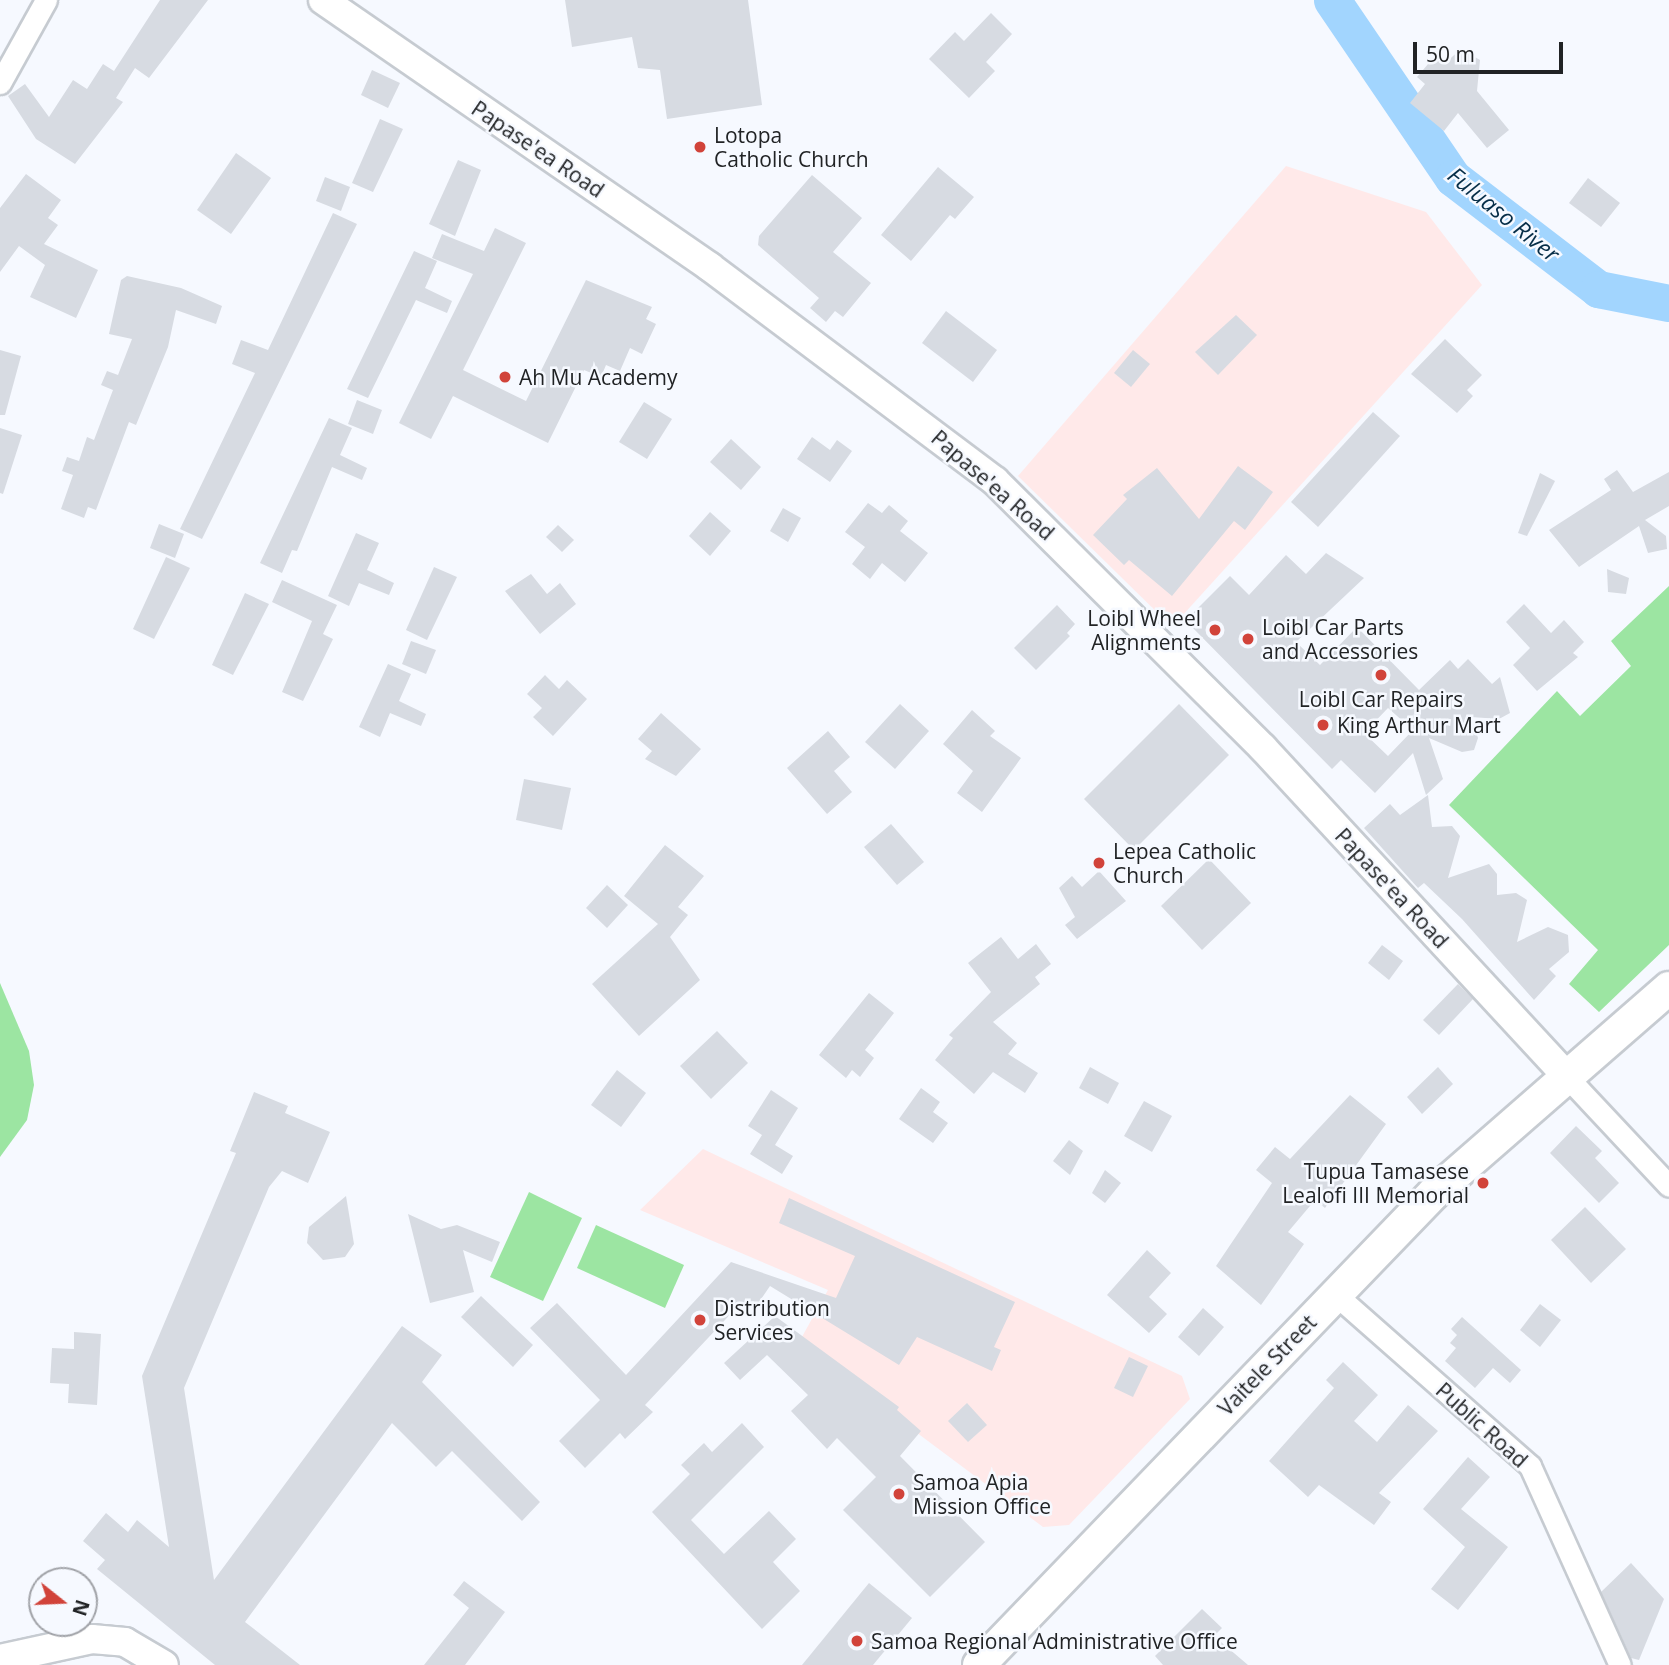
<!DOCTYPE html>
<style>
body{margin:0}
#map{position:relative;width:1669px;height:1665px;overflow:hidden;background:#f6f9ff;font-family:"Open Sans",sans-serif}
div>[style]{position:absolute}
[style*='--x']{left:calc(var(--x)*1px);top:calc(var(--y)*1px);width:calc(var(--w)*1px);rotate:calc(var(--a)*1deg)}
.commercial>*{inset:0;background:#ffe9e9}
.green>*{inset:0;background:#9ce5a2}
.river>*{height:37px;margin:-18.5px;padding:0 18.5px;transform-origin:18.5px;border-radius:18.5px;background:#a2d5fe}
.building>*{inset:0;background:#d7dbe2}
.roads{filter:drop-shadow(2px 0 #c6cbd1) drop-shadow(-2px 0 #c6cbd1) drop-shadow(0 2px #c6cbd1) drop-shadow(0 -2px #c6cbd1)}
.street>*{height:21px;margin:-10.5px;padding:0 10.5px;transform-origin:10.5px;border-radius:10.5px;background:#fff}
.secondary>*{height:28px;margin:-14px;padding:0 14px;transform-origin:14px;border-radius:14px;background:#fff}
.primary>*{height:32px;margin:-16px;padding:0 16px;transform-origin:16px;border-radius:16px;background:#fff}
.dots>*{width:19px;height:19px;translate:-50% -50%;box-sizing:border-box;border:4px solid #f6f9ff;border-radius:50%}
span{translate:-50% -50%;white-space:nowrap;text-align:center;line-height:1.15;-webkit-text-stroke:5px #f6f9ff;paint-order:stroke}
.poi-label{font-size:21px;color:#212325}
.left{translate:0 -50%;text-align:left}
.right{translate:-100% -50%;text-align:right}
.street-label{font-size:21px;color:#212325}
.water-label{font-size:23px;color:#062e48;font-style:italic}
.north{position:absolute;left:28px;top:1567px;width:70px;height:70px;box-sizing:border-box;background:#f6f9ff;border:2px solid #a1a3a8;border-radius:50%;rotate:108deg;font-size:19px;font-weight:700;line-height:28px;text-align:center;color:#212325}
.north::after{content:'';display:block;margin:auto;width:24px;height:32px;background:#d1433a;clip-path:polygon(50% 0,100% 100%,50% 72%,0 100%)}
.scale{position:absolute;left:1413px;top:42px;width:150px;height:32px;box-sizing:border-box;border:4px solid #212325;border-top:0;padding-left:9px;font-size:21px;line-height:24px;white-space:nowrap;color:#212325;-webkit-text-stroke:5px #f6f9ff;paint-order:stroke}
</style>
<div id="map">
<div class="commercial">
<div style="clip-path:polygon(1286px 166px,1426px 212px,1482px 285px,1172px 627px,1018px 476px)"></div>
<div style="clip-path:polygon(703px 1149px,1182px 1376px,1190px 1399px,1069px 1525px,1043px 1527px,798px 1344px,828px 1290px,640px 1210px)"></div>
</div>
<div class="green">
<div style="clip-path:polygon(1669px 586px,1669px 945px,1599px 1012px,1569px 984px,1598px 950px,1449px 805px,1557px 691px,1580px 716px,1631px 666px,1611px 641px)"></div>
<div style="clip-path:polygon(0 983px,29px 1051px,34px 1085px,27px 1120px,0 1157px)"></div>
<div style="clip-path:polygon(529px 1192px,582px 1218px,543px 1301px,490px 1277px)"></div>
<div style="clip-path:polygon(596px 1225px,684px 1265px,665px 1308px,577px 1268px)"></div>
</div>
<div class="river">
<div style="--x:1332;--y:0;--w:215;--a:55.8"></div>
<div style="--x:1453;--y:178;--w:183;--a:37.4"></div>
<div style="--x:1598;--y:289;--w:72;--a:11.2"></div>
</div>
<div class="building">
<div style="clip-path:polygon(160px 0,208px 0,149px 78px,135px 68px,116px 98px,123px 102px,75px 164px,36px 139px,8px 96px,25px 84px,49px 117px,73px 80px,87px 89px,103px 64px,114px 71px)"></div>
<div style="clip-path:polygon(565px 0,748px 0,762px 105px,667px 119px,660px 70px,638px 68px,632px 37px,572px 47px)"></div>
<div style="clip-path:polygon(991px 13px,1012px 34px,986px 62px,995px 71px,969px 98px,929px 59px,955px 32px,964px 41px)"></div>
<div style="clip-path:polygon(1461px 49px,1480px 60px,1477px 91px,1509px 130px,1487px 148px,1458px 113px,1444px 131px,1410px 103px,1425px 84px,1417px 77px,1434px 57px,1444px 64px)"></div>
<div style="clip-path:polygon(372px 70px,400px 83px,388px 108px,361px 95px)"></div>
<div style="clip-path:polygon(380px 119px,403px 129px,373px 192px,352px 183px)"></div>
<div style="clip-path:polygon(236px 153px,271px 178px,231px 234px,197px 210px)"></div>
<div style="clip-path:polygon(458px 160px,481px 170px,455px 236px,429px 224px)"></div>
<div style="clip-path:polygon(938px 167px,974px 197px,955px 219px,950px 215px,911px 261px,881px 235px)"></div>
<div style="clip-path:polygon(26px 174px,61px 200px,48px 218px,58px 225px,44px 244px,98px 270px,76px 318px,30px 297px,45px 265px,19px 246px,0 272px,0 208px)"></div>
<div style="clip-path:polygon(812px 175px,862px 218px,833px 252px,871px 283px,843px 317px,835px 311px,826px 322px,810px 308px,819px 298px,758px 245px,759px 236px)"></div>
<div style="clip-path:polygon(325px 177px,350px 187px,341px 211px,316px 201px)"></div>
<div style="clip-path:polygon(1588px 178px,1620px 203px,1601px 227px,1569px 203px)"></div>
<div style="clip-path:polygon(333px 213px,357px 224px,202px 539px,180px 529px,255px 373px,232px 364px,241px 340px,268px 350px)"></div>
<div style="clip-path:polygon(495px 228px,526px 243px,463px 370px,526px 401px,586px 280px,652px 307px,646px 319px,656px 324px,642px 354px,630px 348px,620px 371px,606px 365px,601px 377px,584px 370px,548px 443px,453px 396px,431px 439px,399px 423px,473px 274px,432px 258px,442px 234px,484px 251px)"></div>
<div style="clip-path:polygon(414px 251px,437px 261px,425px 288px,452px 301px,447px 313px,416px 300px,368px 398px,347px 389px)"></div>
<div style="clip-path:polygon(127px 276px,181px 288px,222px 306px,216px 324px,176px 310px,168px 347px,136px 425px,129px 422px,96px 510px,88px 507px,84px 518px,61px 509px,73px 475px,62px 471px,67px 457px,79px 461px,87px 437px,94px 440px,113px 390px,101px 385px,107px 371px,118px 375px,132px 339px,109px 334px,121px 280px)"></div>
<div style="clip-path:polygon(946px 311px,997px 350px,973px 382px,922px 343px)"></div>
<div style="clip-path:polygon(1236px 315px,1257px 335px,1218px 375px,1195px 352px)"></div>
<div style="clip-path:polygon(1445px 339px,1482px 375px,1467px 390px,1473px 396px,1457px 413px,1411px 374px)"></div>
<div style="clip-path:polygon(0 350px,21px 356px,5px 415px,0 415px)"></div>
<div style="clip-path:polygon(1133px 350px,1150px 364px,1131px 387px,1114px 373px)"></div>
<div style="clip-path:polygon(357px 400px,382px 410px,373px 434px,348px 424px)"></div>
<div style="clip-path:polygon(644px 402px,672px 419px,647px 459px,619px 442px)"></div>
<div style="clip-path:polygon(1373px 412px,1400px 436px,1318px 527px,1291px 502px)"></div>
<div style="clip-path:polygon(329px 418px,352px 428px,340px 455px,367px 468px,362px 480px,332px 467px,297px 551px,292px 550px,282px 573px,260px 563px)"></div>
<div style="clip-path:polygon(0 428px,22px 435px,3px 494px,0 493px)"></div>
<div style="clip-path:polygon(812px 437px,830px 450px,837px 440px,852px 451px,830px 482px,797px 459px)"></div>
<div style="clip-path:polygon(731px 439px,761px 467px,741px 490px,710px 462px)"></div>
<div style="clip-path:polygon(1238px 466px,1273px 492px,1245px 530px,1234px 521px,1172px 596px,1129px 560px,1124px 565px,1093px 535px,1127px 499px,1123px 495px,1157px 468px,1199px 519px)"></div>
<div style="clip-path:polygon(1617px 470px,1633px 492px,1669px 472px,1669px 506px,1645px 520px,1666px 536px,1667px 549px,1648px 553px,1639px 526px,1579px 567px,1549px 530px,1611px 490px,1604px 479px)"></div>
<div style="clip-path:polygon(1540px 473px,1555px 481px,1527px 536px,1518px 533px)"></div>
<div style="clip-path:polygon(868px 503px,882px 513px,889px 505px,908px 521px,900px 531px,928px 553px,905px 582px,882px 563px,870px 579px,852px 564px,865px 547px,845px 532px)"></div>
<div style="clip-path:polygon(783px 508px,801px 518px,788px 542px,770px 531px)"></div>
<div style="clip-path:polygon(710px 512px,731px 531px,710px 556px,689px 536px)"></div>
<div style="clip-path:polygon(159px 524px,184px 534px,175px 558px,150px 548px)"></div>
<div style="clip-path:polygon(558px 525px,574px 540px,562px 552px,546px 537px)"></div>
<div style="clip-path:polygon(356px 533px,379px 543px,367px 570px,394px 583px,389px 595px,359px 583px,349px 606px,328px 596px)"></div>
<div style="clip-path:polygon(evenodd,1326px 553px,1364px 578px,1296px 642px,1320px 665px,1357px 627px,1419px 690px,1450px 660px,1458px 669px,1468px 659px,1492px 684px,1500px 677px,1510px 713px,1499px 719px,1471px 717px,1478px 738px,1474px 750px,1462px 752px,1429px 738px,1443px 779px,1426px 795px,1413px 753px,1375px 793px,1341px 760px,1332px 769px,1189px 624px,1190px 616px,1230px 576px,1249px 595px,1286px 555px,1306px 574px,1326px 553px,1388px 708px,1413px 730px,1388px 756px,1364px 733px,1388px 708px)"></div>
<div style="clip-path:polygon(166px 557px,190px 568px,154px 639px,133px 629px)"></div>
<div style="clip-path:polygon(434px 567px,457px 577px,427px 640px,406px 630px)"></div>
<div style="clip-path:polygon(1607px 569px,1629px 578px,1626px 594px,1608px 592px)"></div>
<div style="clip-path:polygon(531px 574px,547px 594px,560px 583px,576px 604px,540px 634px,505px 591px)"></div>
<div style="clip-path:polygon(282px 580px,337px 605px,323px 634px,333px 639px,303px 701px,282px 692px,312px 621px,272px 602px)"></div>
<div style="clip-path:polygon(245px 593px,269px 604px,233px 675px,212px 665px)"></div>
<div style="clip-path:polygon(1524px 604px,1551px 633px,1564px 620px,1584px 642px,1573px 653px,1578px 657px,1537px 691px,1513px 665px,1530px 648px,1506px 622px)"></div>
<div style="clip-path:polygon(1057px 605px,1075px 624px,1067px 633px,1070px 636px,1036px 670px,1014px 648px)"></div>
<div style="clip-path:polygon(411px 641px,436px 650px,426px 674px,402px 664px)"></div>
<div style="clip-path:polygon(388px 664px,411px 674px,399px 701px,426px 714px,421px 726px,390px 713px,380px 737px,359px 727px)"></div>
<div style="clip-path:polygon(545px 675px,559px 689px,567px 680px,587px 699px,553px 736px,533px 717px,542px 708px,527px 694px)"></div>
<div style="clip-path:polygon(900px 704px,929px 731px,895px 769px,865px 742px)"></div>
<div style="clip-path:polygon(1179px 704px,1229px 755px,1134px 850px,1084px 799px)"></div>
<div style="clip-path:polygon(972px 710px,995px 731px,990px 736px,1021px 758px,982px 812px,957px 793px,973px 771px,943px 744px)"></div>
<div style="clip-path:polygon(661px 713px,701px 749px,676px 776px,645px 759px,652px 751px,638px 739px)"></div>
<div style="clip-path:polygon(828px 731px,850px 757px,834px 771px,852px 792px,827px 814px,787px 768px)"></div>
<div style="clip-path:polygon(524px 779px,571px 788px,562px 830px,516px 820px)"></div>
<div style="clip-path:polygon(1428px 795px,1432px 827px,1452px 826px,1460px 836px,1448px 878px,1489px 864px,1497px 874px,1497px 895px,1516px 893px,1527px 900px,1517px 942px,1548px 927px,1568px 935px,1569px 952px,1549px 969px,1556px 976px,1534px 1000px,1462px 919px,1424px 883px,1418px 888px,1364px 828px,1390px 804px,1400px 815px)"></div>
<div style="clip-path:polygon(891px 824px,924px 862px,897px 885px,864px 847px)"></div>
<div style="clip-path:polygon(665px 845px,704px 876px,678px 907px,688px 915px,670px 937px,700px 980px,639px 1036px,592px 984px,658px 924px,624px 896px)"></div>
<div style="clip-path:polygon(1209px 859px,1251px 903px,1202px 950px,1161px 906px)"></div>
<div style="clip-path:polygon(1099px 871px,1126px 901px,1077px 939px,1065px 925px,1075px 917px,1059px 888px,1072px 876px,1082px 887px)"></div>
<div style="clip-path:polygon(607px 885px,628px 905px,607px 928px,586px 908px)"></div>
<div style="clip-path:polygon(1001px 937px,1018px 959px,1036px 944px,1051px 964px,1035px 977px,1040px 984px,993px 1022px,1017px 1043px,1008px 1054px,1038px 1073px,1025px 1093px,993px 1072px,974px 1094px,935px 1060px,953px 1038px,949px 1035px,991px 992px,968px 963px)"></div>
<div style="clip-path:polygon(1382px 945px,1403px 961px,1389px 980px,1368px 963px)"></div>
<div style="clip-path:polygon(1458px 984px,1473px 999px,1439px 1035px,1423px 1020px)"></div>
<div style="clip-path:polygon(869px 993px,894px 1013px,865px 1050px,874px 1058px,860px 1077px,852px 1070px,846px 1078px,819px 1055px)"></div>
<div style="clip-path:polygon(717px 1031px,748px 1063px,711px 1099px,680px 1066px)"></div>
<div style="clip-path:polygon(1090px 1067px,1119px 1083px,1108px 1104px,1079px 1088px)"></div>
<div style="clip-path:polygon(1438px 1067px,1453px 1084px,1422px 1114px,1407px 1097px)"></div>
<div style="clip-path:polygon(617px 1070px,646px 1093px,621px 1127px,591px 1105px)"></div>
<div style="clip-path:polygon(921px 1088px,940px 1102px,933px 1112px,948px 1123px,933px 1143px,899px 1119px)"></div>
<div style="clip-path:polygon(771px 1090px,798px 1108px,775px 1145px,793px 1156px,782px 1174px,750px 1154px,762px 1135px,748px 1126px)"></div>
<div style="clip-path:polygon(254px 1092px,288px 1106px,285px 1113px,330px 1132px,308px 1183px,282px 1171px,269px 1187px,184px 1388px,214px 1580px,402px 1326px,442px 1355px,422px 1382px,540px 1502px,522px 1521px,452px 1451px,436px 1467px,392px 1423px,245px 1622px,300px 1665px,215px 1665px,97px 1569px,105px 1560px,83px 1541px,106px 1513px,128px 1532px,137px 1520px,169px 1547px,142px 1376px,236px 1153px,230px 1151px)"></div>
<div style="clip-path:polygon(1350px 1095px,1386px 1124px,1325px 1208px,1315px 1200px,1288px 1232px,1304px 1244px,1261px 1305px,1216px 1266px,1272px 1183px,1256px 1170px,1275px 1147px,1290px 1159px)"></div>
<div style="clip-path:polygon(1144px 1101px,1172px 1116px,1152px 1152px,1124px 1136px)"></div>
<div style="clip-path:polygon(1576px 1126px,1602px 1151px,1595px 1158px,1619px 1183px,1599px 1203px,1550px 1153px)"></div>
<div style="clip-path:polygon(1069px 1140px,1083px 1151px,1070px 1175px,1053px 1161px)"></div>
<div style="clip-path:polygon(1105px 1170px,1121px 1183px,1105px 1203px,1092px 1193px)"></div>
<div style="clip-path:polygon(346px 1196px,354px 1244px,345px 1257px,323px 1260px,307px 1243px,309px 1227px)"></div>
<div style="clip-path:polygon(789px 1198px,1015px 1302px,994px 1347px,1001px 1350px,992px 1371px,917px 1337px,899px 1365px,770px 1286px,755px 1308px,740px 1304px,645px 1405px,653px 1412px,625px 1439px,620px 1433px,585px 1468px,559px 1441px,600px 1400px,530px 1328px,557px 1303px,626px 1375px,731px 1262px,836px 1298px,855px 1256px,779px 1223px)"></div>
<div style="clip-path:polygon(1585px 1207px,1626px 1249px,1591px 1283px,1551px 1240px)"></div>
<div style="clip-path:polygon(408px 1214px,441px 1229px,457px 1225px,500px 1242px,492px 1262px,463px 1250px,474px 1292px,430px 1303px)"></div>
<div style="clip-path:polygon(1147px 1250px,1171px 1273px,1149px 1297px,1167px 1314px,1149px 1333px,1107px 1295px)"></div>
<div style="clip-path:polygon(481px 1296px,533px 1345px,513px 1367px,461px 1317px)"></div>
<div style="clip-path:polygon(1540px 1304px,1561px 1320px,1540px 1347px,1520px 1330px)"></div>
<div style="clip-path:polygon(1203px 1308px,1224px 1327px,1199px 1356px,1178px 1337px)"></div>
<div style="clip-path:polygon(775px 1316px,899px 1407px,897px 1410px,921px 1431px,900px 1456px,985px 1542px,930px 1597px,843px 1510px,876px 1477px,837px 1438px,827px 1449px,791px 1411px,808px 1395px,767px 1355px,740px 1380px,724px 1363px)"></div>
<div style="clip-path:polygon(1462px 1317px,1521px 1370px,1510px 1383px,1493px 1368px,1475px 1388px,1445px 1361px,1456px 1348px,1450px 1343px,1457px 1335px,1451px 1329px)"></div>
<div style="clip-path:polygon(74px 1332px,101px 1334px,97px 1405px,68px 1403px,69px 1384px,50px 1383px,52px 1348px,74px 1349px)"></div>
<div style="clip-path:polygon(1129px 1357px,1148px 1366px,1133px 1397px,1114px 1388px)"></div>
<div style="clip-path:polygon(1343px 1362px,1378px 1395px,1354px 1421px,1377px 1442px,1408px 1405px,1438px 1431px,1379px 1493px,1391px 1502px,1374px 1525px,1319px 1485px,1308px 1497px,1269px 1461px,1334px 1388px,1326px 1380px)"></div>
<div style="clip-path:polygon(967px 1403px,987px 1425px,968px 1442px,948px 1421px)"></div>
<div style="clip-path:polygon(742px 1423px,764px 1447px,691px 1520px,724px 1554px,769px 1511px,796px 1539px,773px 1562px,800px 1591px,762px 1629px,652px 1512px,690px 1474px,681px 1465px,704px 1443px,712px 1452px)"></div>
<div style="clip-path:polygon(1468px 1457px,1490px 1477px,1461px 1509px,1508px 1547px,1458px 1610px,1431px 1589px,1465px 1547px,1423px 1509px)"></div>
<div style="clip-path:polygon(1631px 1563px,1664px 1599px,1639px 1660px,1631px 1658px,1601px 1592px)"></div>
<div style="clip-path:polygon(464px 1581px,505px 1612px,465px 1665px,424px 1665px,469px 1608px,453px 1595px)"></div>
<div style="clip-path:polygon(869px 1583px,912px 1618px,873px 1665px,802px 1665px)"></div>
<div style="clip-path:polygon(1202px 1609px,1222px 1628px,1214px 1636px,1248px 1665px,1163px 1665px,1155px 1656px)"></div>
</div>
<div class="roads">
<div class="street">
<div style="--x:0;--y:83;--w:95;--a:-61"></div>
<div style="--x:1569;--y:1079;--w:146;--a:46.9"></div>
<div style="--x:1335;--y:1294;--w:260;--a:41.4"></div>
<div style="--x:1530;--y:1466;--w:218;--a:65.7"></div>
</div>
<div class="secondary">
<div style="--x:323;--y:0;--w:470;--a:34.6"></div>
<div style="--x:710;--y:267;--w:356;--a:36.9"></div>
<div style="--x:995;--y:481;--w:378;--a:44.9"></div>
<div style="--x:1263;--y:748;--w:451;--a:47.2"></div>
<div style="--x:0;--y:1659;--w:94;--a:-12.3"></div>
<div style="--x:92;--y:1639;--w:33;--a:5"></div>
<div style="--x:125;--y:1642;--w:45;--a:30.5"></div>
</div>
<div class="primary">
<div style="--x:979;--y:1665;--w:656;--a:-46.05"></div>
<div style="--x:1434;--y:1193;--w:312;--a:-41.1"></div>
</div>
</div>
<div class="dots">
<div style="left:700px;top:147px;background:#d1433a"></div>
<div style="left:505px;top:377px;background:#d1433a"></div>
<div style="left:1215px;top:630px;background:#d1433a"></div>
<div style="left:1248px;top:639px;background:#d1433a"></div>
<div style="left:1381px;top:675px;background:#d1433a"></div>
<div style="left:1323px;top:725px;background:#d1433a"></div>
<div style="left:1099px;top:863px;background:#d1433a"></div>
<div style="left:1483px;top:1183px;background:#d1433a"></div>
<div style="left:700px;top:1320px;background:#d1433a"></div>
<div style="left:899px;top:1494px;background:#d1433a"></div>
<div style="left:857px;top:1641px;background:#d1433a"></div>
</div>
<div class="poi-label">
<span class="left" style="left:714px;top:147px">Lotopa<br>Catholic Church</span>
<span class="left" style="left:519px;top:377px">Ah Mu Academy</span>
<span class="right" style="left:1201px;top:630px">Loibl Wheel<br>Alignments</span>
<span class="left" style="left:1262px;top:639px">Loibl Car Parts<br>and Accessories</span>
<span style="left:1381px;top:699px">Loibl Car Repairs</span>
<span class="left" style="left:1337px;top:725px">King Arthur Mart</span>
<span class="left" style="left:1113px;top:863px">Lepea Catholic<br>Church</span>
<span class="right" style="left:1469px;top:1183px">Tupua Tamasese<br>Lealofi III Memorial</span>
<span class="left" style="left:714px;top:1320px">Distribution<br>Services</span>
<span class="left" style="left:913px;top:1494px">Samoa Apia<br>Mission Office</span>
<span class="left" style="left:871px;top:1641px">Samoa Regional Administrative Office</span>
</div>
<div class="street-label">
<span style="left:538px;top:149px;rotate:34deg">Papase'ea Road</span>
<span style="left:993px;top:485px;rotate:41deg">Papase'ea Road</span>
<span style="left:1392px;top:888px;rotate:47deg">Papase'ea Road</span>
<span style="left:1267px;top:1365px;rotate:-46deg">Vaitele Street</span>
<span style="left:1482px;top:1425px;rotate:42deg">Public Road</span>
</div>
<div class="water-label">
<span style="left:1504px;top:214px;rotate:39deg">Fuluaso River</span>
</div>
<div class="north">N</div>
<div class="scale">50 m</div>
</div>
